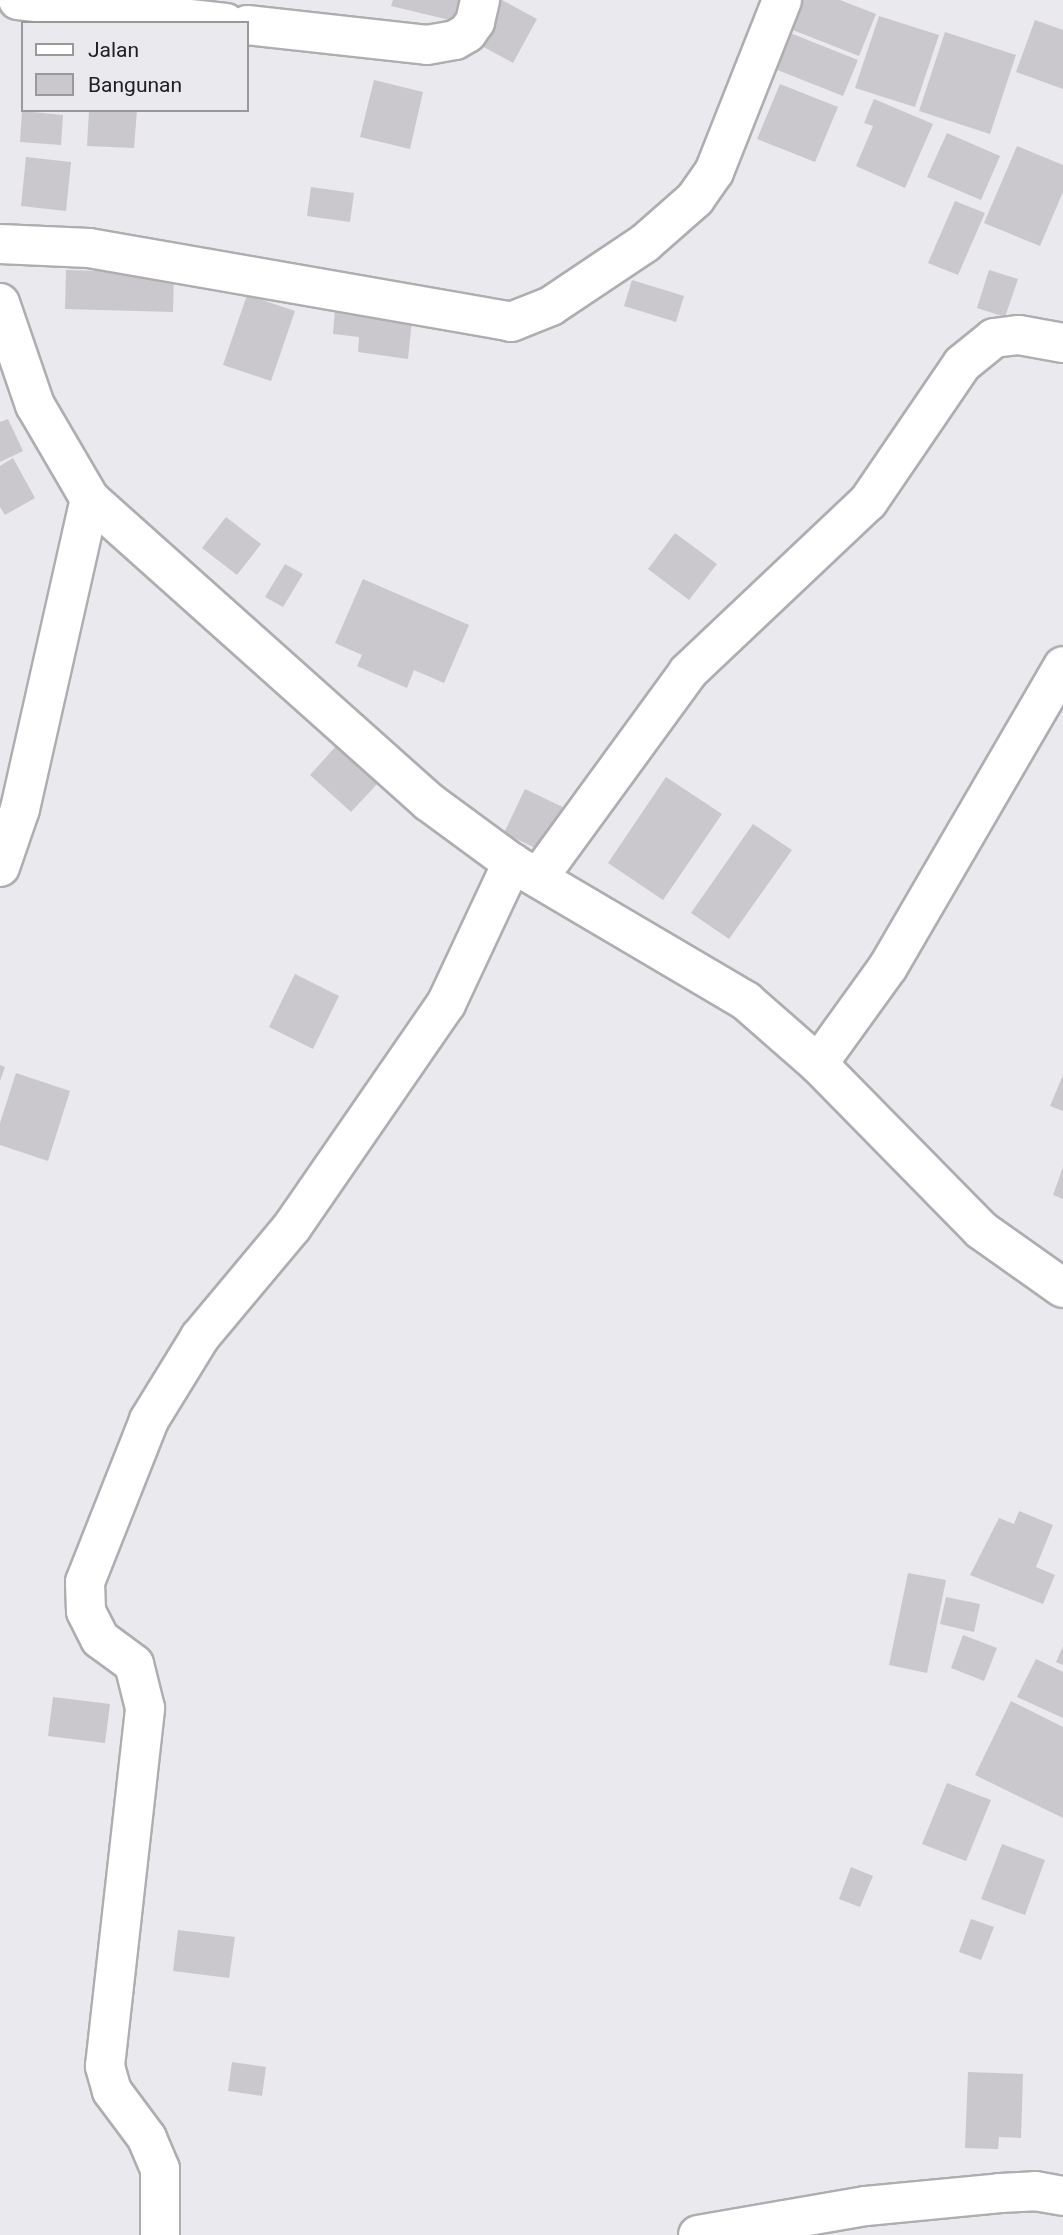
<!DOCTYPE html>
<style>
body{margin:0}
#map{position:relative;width:1063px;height:2235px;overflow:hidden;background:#e9e9ee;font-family:Roboto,sans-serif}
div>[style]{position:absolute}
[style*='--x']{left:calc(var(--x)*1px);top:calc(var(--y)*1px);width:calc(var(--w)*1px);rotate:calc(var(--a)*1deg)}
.building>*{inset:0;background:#cac8cc}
.roads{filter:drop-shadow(2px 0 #aeaeb2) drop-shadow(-2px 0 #aeaeb2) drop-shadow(0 2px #aeaeb2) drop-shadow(0 -2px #aeaeb2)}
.minor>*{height:38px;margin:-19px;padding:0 19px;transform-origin:19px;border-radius:19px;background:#fff}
span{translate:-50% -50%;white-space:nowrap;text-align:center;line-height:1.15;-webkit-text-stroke:7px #e9e9ee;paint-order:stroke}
.legend{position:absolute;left:21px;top:21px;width:228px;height:91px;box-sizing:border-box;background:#e9e9ee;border:2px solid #99999c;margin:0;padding:9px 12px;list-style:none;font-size:21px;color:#202022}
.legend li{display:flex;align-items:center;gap:14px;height:35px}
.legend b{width:35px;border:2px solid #99999c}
</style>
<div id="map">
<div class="building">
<div style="clip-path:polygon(393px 0,463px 0,458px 22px,391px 6px)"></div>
<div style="clip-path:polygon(493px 0,502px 0,537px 19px,513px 63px,480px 45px)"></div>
<div style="clip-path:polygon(796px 0,840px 0,876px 14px,859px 56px,785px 27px)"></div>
<div style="clip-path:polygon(879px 16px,939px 35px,915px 107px,855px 88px)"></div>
<div style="clip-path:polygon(1035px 20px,1063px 30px,1063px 89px,1016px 72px)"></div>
<div style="clip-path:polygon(785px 31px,858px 60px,843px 96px,770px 67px)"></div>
<div style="clip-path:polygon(945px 32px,1016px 55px,990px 134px,919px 111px)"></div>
<div style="clip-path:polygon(374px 80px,423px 92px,410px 149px,360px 137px)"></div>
<div style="clip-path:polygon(780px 84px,838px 107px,815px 162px,757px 139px)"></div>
<div style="clip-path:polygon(874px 99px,933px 124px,905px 188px,856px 166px,873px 126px,864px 123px)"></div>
<div style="clip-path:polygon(89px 110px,137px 110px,134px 148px,87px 146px)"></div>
<div style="clip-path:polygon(22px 111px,63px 115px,61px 145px,20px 142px)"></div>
<div style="clip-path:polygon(947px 133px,1000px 156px,981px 200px,927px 177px)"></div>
<div style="clip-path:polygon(1017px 146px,1063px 165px,1063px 192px,1040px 246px,984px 223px)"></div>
<div style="clip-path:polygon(26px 157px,71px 162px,66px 211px,21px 206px)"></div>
<div style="clip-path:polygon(311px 187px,354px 193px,350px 222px,307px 216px)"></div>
<div style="clip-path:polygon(955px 201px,985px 213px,958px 275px,928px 263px)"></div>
<div style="clip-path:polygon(66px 270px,174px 273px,173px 312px,65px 309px)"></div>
<div style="clip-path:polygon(989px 270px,1018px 279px,1005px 317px,977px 308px)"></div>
<div style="clip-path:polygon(632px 280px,684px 296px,676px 322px,624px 306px)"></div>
<div style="clip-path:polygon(247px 295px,295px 311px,271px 381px,223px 365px)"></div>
<div style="clip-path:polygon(335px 310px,412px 320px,408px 359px,358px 352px,359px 337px,333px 334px)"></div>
<div style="clip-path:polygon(8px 419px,23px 451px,0 462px,0 422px)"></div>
<div style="clip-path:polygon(13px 458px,35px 498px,5px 515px,0 507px,0 466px)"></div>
<div style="clip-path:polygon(226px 517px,261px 544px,237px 575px,202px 548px)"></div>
<div style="clip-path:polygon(675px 533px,717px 564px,689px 600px,648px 569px)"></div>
<div style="clip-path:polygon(285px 564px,303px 574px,283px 607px,265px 597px)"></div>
<div style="clip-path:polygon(363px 579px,469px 625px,444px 683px,414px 670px,407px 688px,357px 666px,362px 655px,335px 643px)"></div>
<div style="clip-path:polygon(337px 745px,379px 782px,351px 812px,310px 775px)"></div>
<div style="clip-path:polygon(666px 777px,722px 814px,663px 900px,608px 863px)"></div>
<div style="clip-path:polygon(525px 789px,569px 810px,548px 854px,504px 833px)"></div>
<div style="clip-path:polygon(753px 824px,792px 850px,729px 939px,691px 913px)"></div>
<div style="clip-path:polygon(295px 974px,339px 996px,313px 1049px,269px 1027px)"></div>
<div style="clip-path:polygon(0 1065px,5px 1067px,0 1081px)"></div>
<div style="clip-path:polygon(16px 1073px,70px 1091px,48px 1161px,0 1145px,0 1123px)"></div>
<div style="clip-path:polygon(1063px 1075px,1063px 1111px,1050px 1106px)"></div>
<div style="clip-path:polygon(1063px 1167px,1063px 1199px,1053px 1195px)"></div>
<div style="clip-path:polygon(1019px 1511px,1053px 1525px,1036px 1567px,1055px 1575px,1043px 1604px,970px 1575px,999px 1518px,1014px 1524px)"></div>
<div style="clip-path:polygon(908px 1573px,946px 1580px,927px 1673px,889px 1665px)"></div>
<div style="clip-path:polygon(946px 1597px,980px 1604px,974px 1632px,940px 1624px)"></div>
<div style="clip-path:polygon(963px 1635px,997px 1648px,984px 1681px,951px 1668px)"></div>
<div style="clip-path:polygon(1063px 1646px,1063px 1665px,1056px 1662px)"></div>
<div style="clip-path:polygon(1036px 1659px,1063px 1672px,1063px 1718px,1017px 1697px)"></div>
<div style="clip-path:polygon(53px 1697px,110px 1704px,105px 1743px,48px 1736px)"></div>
<div style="clip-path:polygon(1011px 1701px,1063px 1727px,1063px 1818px,975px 1775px)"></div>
<div style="clip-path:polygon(947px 1783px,991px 1800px,966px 1861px,922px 1844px)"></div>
<div style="clip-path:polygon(1002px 1844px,1045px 1860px,1025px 1915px,981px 1899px)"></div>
<div style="clip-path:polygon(851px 1867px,873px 1876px,860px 1907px,839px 1899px)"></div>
<div style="clip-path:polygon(971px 1919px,994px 1927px,981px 1960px,959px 1952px)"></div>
<div style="clip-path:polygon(178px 1930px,235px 1937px,229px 1978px,173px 1971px)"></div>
<div style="clip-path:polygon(232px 2062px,266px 2067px,262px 2096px,228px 2091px)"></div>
<div style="clip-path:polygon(968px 2072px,1023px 2074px,1021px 2138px,999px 2137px,998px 2149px,965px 2148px)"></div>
</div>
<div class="roads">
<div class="minor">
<div style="--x:18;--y:0;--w:209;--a:6.3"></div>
<div style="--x:247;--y:25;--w:181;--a:6.3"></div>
<div style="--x:427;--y:45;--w:28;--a:-10"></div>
<div style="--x:455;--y:40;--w:14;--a:-30"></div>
<div style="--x:467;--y:33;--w:14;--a:-54"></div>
<div style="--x:475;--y:22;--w:23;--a:-77"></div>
<div style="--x:0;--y:244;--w:89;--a:2.6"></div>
<div style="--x:89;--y:248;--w:428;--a:9.9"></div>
<div style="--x:511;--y:322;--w:43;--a:-21.8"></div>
<div style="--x:551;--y:306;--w:113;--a:-33.8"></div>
<div style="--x:645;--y:243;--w:67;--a:-41.3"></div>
<div style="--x:695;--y:199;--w:33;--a:-55"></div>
<div style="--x:714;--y:172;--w:185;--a:-68.4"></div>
<div style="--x:0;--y:303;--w:108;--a:71.1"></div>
<div style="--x:35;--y:405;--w:109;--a:59.7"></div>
<div style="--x:90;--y:499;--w:455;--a:41.8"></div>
<div style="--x:429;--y:802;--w:103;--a:36.3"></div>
<div style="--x:512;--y:863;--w:272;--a:30.5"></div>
<div style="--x:746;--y:1001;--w:96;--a:41.2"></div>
<div style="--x:818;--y:1064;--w:233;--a:45.5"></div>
<div style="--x:981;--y:1230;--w:100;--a:35.3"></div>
<div style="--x:0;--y:867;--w:61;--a:-71"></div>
<div style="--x:20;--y:809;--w:318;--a:-77.3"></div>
<div style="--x:538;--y:878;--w:255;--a:-53.9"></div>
<div style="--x:688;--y:672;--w:248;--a:-43.4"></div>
<div style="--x:868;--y:502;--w:167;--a:-55.7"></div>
<div style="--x:962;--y:364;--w:41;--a:-39.1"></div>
<div style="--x:994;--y:338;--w:25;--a:-7"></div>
<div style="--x:1019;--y:335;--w:45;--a:10.3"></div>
<div style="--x:818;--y:1064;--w:120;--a:-54.2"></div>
<div style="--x:888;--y:967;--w:348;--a:-59.8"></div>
<div style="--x:160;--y:2235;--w:66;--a:-90"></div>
<div style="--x:160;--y:2169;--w:34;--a:-113"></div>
<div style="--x:147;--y:2138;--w:59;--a:-126.7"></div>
<div style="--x:112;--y:2091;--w:26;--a:-106"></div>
<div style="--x:105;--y:2066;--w:360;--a:-83.6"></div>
<div style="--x:145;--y:1708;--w:45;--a:-104"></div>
<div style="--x:134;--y:1664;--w:42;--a:-143.7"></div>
<div style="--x:100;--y:1639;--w:31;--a:-117"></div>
<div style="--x:86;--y:1611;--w:29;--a:-92"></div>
<div style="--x:85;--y:1582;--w:174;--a:-68.4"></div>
<div style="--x:149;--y:1420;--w:97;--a:-58.4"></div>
<div style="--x:200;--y:1337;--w:143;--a:-50.1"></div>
<div style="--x:292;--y:1227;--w:271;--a:-55.4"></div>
<div style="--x:446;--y:1004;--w:156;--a:-64.9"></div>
<div style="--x:698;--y:2235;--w:170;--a:-9.8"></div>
<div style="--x:866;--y:2206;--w:135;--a:-5.5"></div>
<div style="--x:1000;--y:2193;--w:35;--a:-3"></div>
<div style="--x:1035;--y:2191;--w:28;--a:10"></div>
</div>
</div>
<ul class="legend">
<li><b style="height:9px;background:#fff"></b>Jalan</li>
<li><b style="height:19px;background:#cac8cc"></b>Bangunan</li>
</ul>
</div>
